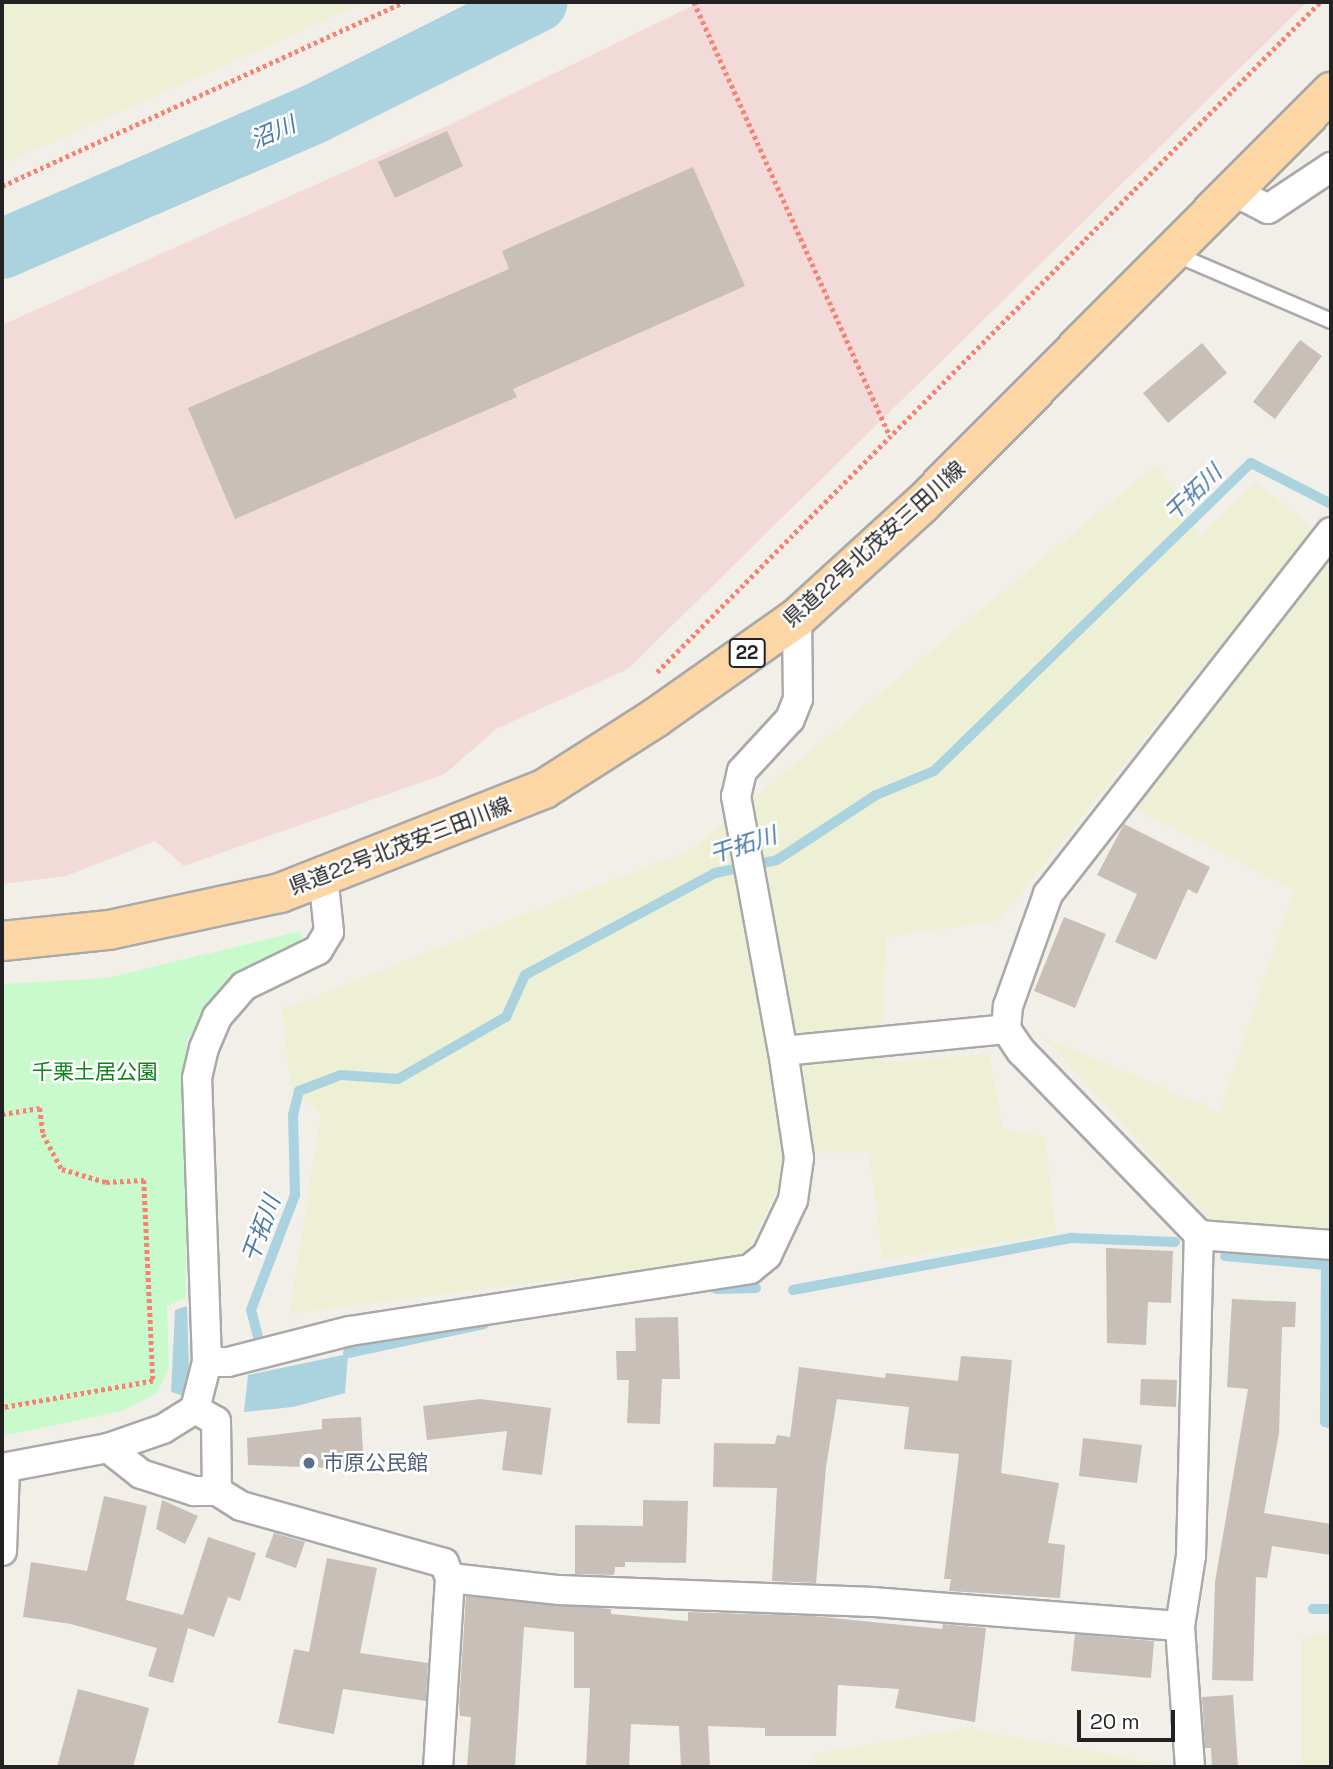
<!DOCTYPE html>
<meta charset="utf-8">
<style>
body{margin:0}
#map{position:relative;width:1333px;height:1769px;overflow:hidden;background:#f2efe9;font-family:"Space Grotesk","Noto Sans JP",sans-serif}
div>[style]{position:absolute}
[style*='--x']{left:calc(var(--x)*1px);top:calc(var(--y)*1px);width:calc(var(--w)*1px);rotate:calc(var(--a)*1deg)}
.commercial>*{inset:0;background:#f2dad9}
.farmland>*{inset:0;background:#eef0d5}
.park>*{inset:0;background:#c8facc}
.water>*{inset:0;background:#aad3df}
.stream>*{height:10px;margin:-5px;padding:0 5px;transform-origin:5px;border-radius:5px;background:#aad3df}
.river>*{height:60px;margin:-30px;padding:0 30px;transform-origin:30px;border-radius:30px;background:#aad3df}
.building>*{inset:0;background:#c7bfb8}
.path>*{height:4.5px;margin-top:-2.25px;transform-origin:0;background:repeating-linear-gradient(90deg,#fa8072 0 3.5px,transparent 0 7px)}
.roads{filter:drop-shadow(2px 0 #a9a9a9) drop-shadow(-2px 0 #a9a9a9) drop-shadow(0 2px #a9a9a9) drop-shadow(0 -2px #a9a9a9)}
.lane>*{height:14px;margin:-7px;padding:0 7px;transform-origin:7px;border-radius:7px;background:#fff}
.street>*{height:28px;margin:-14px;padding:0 14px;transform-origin:14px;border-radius:14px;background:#fff}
.primary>*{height:38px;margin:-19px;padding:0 19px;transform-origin:19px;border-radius:19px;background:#fcd6a4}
.dots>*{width:19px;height:19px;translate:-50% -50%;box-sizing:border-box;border:4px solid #fff;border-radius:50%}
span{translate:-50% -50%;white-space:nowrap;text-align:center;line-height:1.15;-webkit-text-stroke:5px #fff;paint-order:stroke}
.shield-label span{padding:2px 5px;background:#fff;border:2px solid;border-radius:5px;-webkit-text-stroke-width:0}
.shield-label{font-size:19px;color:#222;font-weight:700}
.street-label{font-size:21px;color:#222}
.park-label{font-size:21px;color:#0c8416}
.service-label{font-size:21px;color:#4e5e75}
.left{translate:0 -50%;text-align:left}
.water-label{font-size:23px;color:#4a7aab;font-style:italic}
.frame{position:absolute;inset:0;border:4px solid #222;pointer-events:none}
.scale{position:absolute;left:1077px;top:1710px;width:98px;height:32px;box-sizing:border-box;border:4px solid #222;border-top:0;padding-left:9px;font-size:21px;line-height:24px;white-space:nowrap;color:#222;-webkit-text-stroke:5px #fff;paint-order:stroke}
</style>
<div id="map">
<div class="commercial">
<div style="clip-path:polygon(700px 2px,1307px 2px,628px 669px,496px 729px,445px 774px,184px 866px,155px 841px,66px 876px,2px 884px,2px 325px,451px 124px)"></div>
</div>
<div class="farmland">
<div style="clip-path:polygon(2px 2px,366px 2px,2px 165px)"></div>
<div style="clip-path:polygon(1157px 464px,1200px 535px,1256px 482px,1314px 529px,998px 921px,886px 937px,882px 1063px,989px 1054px,1003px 1129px,1045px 1137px,1056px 1234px,883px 1260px,869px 1153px,795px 1153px,744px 1256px,289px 1314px,321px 1114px,291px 1090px,282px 1009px,692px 849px)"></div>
<div style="clip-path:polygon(1331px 547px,1331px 1230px,1211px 1221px,1045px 1038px,1219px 1111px,1294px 891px,1134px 808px)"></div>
<div style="clip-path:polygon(1331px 1632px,1331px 1767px,1302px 1767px,1302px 1638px)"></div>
<div style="clip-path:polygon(968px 1728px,1176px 1767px,815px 1767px,814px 1754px)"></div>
</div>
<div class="park">
<div style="clip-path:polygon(301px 931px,304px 947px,242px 978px,187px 1039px,186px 1298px,167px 1306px,169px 1368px,157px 1393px,122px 1411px,2px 1436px,2px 984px,107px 978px)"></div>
</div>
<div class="water">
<div style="clip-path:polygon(187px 1306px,189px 1366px,184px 1396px,171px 1392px,175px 1310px)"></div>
<div style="clip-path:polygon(348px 1354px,345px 1393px,293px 1407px,244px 1412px,248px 1375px)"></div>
</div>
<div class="stream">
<div style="--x:1225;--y:1256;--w:101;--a:5.1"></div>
<div style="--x:1326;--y:1265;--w:157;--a:90.4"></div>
<div style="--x:1325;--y:1422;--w:6;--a:18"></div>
<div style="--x:716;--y:1289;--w:40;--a:-1.4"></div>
<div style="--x:793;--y:1290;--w:284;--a:-10.6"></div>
<div style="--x:1072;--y:1238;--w:103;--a:2.2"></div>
<div style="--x:259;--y:1340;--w:31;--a:-105"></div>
<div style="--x:251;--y:1310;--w:123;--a:-69.1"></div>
<div style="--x:295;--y:1195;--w:80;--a:-91.4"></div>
<div style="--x:293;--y:1115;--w:25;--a:-76"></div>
<div style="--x:299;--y:1091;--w:45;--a:-20.9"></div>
<div style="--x:341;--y:1075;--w:57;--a:4"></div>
<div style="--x:398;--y:1079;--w:125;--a:-29.9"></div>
<div style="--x:506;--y:1017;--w:46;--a:-65.7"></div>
<div style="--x:525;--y:975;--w:216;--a:-28.2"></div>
<div style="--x:715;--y:873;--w:63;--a:-11.8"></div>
<div style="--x:777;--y:860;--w:118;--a:-33.3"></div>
<div style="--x:876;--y:795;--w:63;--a:-22.5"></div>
<div style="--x:934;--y:771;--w:442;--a:-44.2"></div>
<div style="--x:1251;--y:463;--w:90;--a:27.1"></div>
<div style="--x:348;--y:1353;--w:139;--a:-12"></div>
<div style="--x:1313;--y:1609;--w:18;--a:0"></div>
</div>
<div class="river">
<div style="--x:2;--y:249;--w:340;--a:-23.4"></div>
<div style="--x:314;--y:114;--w:250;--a:-26.6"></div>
</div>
<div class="building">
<div style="clip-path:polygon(447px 131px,463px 166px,395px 198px,378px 162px)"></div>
<div style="clip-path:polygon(693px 167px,745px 286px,513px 389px,517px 397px,235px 519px,188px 408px,509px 269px,502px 251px)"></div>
<div style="clip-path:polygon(1300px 340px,1322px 356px,1275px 419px,1253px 402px)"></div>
<div style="clip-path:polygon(1202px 343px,1227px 373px,1168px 423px,1143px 393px)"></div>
<div style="clip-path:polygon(1124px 824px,1210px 867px,1197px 894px,1188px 889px,1156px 960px,1115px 942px,1137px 894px,1097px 875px)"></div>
<div style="clip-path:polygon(1064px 917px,1106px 934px,1075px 1008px,1034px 991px)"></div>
<div style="clip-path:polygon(1106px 1248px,1173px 1251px,1171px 1303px,1148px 1302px,1146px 1345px,1107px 1343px)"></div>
<div style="clip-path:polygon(1232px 1299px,1296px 1302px,1295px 1327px,1282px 1327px,1279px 1434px,1264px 1513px,1331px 1524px,1331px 1555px,1272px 1546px,1267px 1578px,1256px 1577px,1253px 1681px,1212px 1680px,1215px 1582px,1248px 1389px,1227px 1387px)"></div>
<div style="clip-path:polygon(678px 1317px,680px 1379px,662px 1379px,660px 1424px,627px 1423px,629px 1380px,617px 1380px,616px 1351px,636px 1351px,635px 1318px)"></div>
<div style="clip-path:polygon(961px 1356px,1012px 1360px,1001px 1473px,1059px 1483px,1048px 1543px,1065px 1545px,1060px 1598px,949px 1591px,951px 1579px,944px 1579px,959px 1454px,904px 1449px,909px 1407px,837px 1399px,826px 1467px,816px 1583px,772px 1581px,777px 1488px,713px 1487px,714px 1443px,775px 1444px,777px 1435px,790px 1437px,799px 1367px,885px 1378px,886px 1373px,958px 1381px)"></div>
<div style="clip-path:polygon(1141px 1379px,1177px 1380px,1176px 1407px,1140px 1405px)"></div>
<div style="clip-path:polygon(480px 1399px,551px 1408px,542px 1475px,502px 1470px,507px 1431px,427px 1440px,423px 1406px)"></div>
<div style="clip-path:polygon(361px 1417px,364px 1469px,248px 1465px,247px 1438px,322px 1429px,322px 1419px)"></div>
<div style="clip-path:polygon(1083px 1438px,1142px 1445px,1137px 1483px,1079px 1476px)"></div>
<div style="clip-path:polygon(104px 1496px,147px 1506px,126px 1600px,183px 1615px,208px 1537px,256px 1553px,240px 1601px,228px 1597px,214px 1637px,188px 1628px,173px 1683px,148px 1676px,157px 1648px,71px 1624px,23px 1617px,31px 1562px,87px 1571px)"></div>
<div style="clip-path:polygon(162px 1500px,198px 1516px,185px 1544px,156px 1529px)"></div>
<div style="clip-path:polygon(643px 1500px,688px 1501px,686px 1563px,625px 1562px,625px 1567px,615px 1567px,614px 1575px,575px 1574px,575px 1525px,643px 1526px)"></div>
<div style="clip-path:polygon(274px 1533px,305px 1542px,296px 1568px,265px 1557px)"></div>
<div style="clip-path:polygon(327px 1558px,377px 1568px,360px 1653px,428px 1663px,426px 1701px,343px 1689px,334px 1734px,278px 1723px,294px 1649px,309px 1652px)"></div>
<div style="clip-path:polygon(466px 1596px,611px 1609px,611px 1614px,688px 1621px,688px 1612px,813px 1616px,942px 1629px,943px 1624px,986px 1628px,975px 1722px,895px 1708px,899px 1689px,838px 1685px,836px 1736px,765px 1736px,765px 1728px,708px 1726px,710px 1767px,681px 1767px,679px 1726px,631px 1724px,629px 1767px,586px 1767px,590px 1688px,574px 1688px,574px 1632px,524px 1627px,515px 1767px,467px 1767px,471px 1717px,460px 1716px,459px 1706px)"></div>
<div style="clip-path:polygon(1075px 1634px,1154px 1641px,1151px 1678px,1071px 1671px)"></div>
<div style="clip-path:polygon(78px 1689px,149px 1708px,133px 1767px,57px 1767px)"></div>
<div style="clip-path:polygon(1233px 1695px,1238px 1767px,1212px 1767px,1211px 1748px,1205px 1748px,1202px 1697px)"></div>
</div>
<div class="path">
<div style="--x:694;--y:2;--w:473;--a:65.7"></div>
<div style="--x:2;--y:186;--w:442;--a:-24.6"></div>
<div style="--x:657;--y:672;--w:943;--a:-45.3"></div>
<div style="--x:2;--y:1114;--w:38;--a:-9"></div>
<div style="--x:40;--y:1108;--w:26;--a:83"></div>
<div style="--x:43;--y:1134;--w:40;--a:62"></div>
<div style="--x:62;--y:1169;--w:46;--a:16.5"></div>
<div style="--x:106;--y:1182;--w:38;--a:-3"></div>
<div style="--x:144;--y:1180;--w:201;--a:87.4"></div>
<div style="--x:153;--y:1381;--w:153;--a:169.9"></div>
</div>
<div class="roads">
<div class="lane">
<div style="--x:1175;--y:254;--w:170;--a:23.2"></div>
</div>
<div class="street">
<div style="--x:1233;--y:191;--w:39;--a:27"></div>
<div style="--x:1268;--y:209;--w:76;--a:-33.7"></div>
<div style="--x:797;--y:618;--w:81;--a:89.3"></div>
<div style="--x:798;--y:699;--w:22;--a:112"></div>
<div style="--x:790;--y:719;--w:71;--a:132.7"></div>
<div style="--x:742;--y:771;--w:26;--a:103"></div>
<div style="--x:736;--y:796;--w:259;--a:79.6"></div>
<div style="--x:783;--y:1051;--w:224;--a:-5.6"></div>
<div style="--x:1006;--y:1029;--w:27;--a:56"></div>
<div style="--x:1021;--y:1051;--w:256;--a:45.9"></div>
<div style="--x:1199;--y:1235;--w:132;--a:4.3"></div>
<div style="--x:1006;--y:1029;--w:23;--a:-85"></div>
<div style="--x:1008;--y:1006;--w:119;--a:-70.3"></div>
<div style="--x:1048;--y:894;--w:459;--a:-52"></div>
<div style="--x:207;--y:1362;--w:21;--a:0"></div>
<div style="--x:228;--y:1362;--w:126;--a:-14.3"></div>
<div style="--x:350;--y:1331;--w:405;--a:-8.8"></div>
<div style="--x:750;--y:1269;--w:22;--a:-39"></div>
<div style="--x:767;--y:1255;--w:61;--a:-64.7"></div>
<div style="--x:793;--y:1200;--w:42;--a:-81.9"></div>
<div style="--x:799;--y:1158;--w:108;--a:-98.5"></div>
<div style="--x:195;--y:1409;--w:24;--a:30"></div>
<div style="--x:216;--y:1421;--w:70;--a:89.2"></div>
<div style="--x:217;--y:1491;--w:28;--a:32"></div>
<div style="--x:241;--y:1506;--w:211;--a:15.7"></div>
<div style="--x:444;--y:1563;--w:16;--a:68"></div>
<div style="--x:450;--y:1578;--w:189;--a:93.6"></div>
<div style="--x:108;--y:1448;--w:42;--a:38.2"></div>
<div style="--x:141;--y:1474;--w:56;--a:17.8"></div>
<div style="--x:194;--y:1491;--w:23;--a:0"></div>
<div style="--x:2;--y:1468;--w:108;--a:-10.7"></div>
<div style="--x:108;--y:1448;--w:58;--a:-19.1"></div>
<div style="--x:163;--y:1429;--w:38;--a:-32"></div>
<div style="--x:195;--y:1409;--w:49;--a:-75.7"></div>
<div style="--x:207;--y:1362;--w:284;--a:-92"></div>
<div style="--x:197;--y:1078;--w:31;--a:-77"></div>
<div style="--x:204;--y:1048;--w:34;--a:-67"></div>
<div style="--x:217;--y:1017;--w:41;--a:-48.9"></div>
<div style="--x:244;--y:986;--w:82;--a:-25.9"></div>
<div style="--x:318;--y:950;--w:21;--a:-59"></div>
<div style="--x:329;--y:932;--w:56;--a:-96.1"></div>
<div style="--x:2;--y:1551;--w:83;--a:-87.9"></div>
<div style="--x:450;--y:1578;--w:110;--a:6.3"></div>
<div style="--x:559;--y:1590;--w:314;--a:2.2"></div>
<div style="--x:873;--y:1602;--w:308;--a:4.5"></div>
<div style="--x:1190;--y:1767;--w:141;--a:-94.1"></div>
<div style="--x:1180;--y:1626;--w:71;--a:-81.1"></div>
<div style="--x:1191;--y:1556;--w:321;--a:-88.6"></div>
</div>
<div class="primary">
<div style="--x:2;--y:941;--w:108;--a:-5.9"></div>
<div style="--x:109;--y:930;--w:175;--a:-12.2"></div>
<div style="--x:280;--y:893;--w:284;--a:-21.5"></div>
<div style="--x:544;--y:789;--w:132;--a:-32.6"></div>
<div style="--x:655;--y:718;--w:174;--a:-35.2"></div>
<div style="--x:797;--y:618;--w:169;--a:-42.4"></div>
<div style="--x:922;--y:504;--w:581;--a:-45.21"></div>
</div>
</div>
<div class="dots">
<div style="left:309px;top:1463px;background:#5c6f8a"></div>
</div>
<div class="shield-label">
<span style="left:747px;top:653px">22</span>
</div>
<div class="street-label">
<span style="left:874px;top:544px;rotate:-42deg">県道22号北茂安三田川線</span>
<span style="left:400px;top:846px;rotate:-21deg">県道22号北茂安三田川線</span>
</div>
<div class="park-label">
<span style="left:95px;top:1072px">千栗土居公園</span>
</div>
<div class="service-label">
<span class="left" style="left:323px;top:1463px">市原公民館</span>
</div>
<div class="water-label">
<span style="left:273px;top:132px;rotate:-23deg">沼川</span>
<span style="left:1193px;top:493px;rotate:-44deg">干拓川</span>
<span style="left:743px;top:845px;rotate:-18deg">干拓川</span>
<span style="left:261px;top:1229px;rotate:-70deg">干拓川</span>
</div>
<div class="frame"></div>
<div class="scale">20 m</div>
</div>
